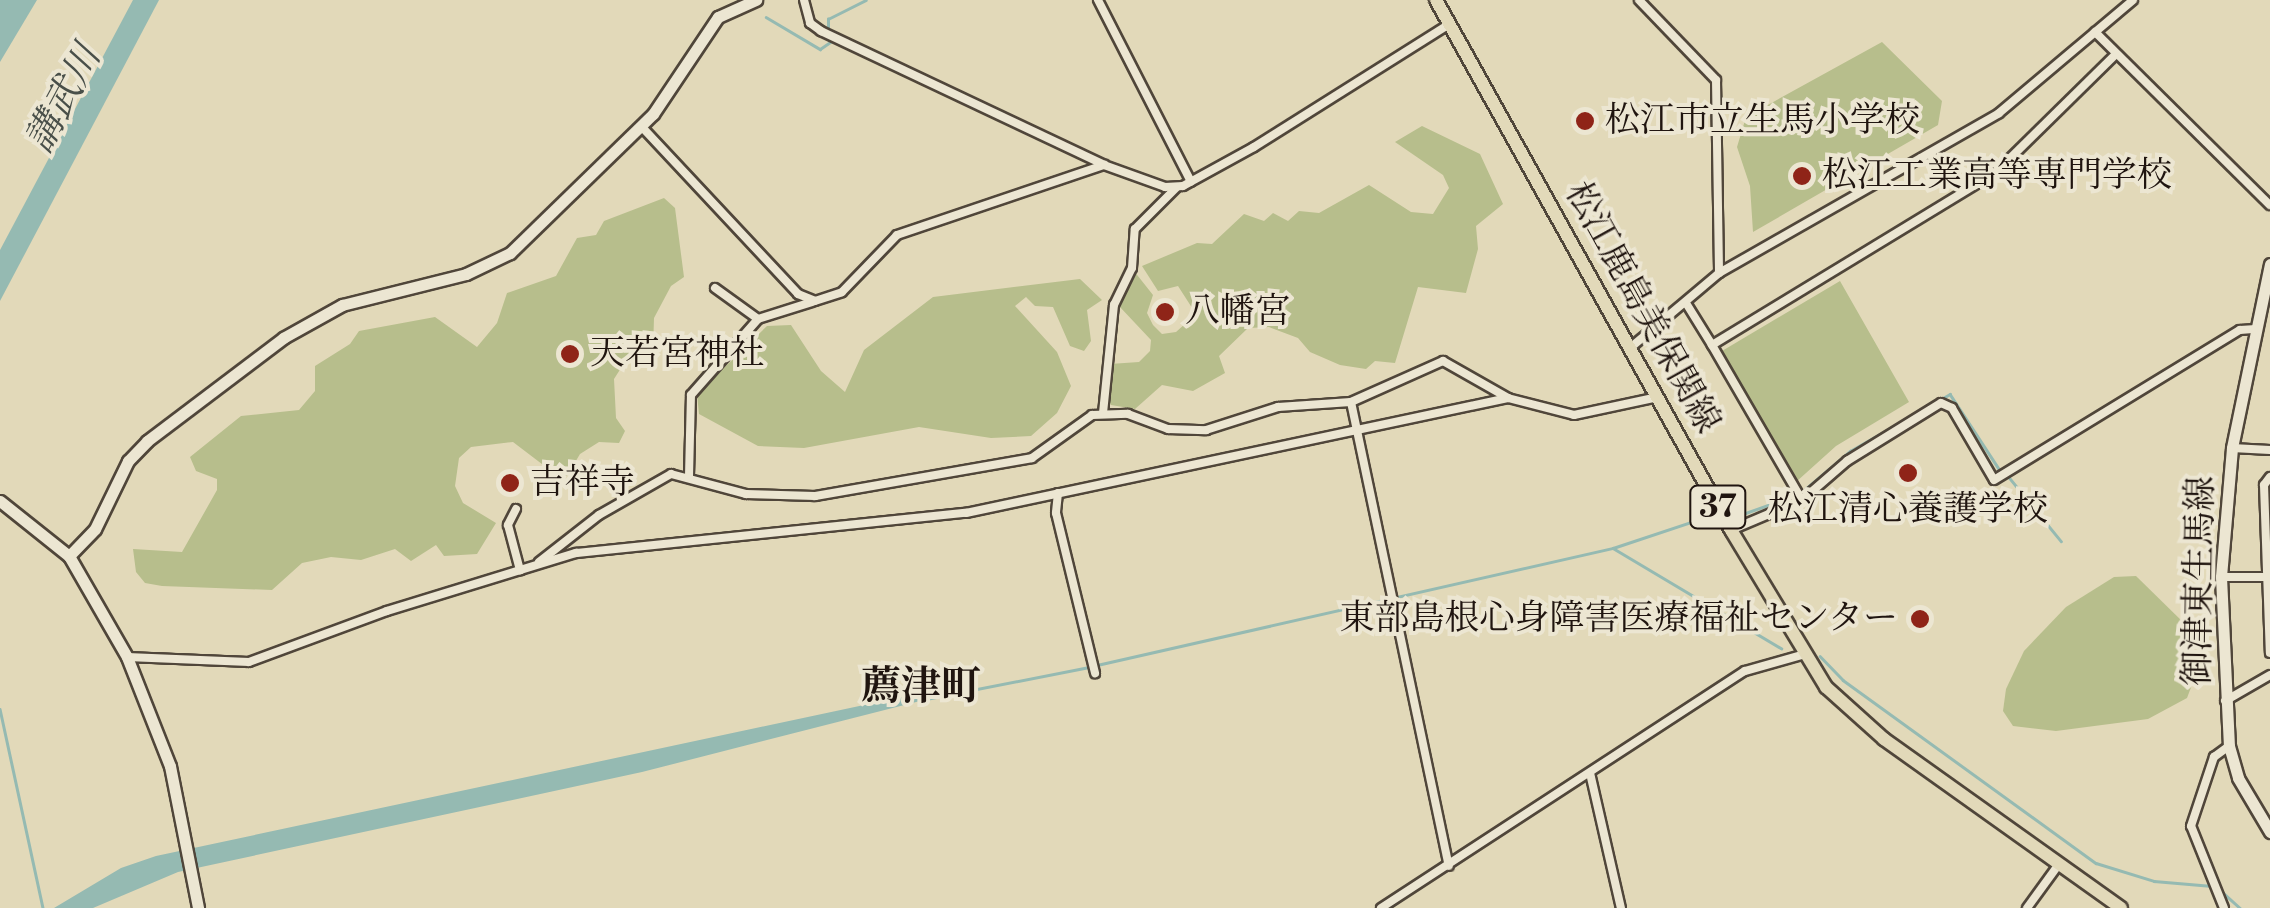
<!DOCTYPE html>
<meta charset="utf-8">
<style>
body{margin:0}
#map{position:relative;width:2270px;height:908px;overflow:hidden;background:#e2d9b9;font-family:"Libre Bodoni","Noto Serif JP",serif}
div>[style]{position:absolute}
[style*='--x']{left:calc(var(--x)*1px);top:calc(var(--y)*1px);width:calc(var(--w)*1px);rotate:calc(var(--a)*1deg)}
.green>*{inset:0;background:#b7be8c}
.water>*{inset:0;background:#95bab2}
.stream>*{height:2.5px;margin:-1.25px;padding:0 1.25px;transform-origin:1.25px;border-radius:1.25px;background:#95bab2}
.roads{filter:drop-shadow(2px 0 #50463a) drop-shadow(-2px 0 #50463a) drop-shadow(0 2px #50463a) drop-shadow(0 -2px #50463a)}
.street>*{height:8px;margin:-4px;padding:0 4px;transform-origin:4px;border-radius:4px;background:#ece6d2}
.secondary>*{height:11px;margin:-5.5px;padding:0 5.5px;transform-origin:5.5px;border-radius:5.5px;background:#ece6d2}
.primary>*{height:12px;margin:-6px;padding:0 6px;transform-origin:6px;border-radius:6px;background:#e2d9b9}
.dots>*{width:28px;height:28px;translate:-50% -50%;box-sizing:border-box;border:5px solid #ece6d2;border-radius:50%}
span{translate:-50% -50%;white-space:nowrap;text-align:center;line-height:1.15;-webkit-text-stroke:8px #ece6d2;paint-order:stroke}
.shield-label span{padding:2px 8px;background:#ece6d2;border:2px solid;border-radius:8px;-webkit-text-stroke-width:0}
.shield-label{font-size:32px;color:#201510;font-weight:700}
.poi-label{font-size:35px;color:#201510}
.left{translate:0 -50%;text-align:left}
.right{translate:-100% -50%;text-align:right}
.street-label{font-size:35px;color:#201510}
.water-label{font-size:38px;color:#494f49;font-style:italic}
.quarter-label{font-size:40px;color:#201510;font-weight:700}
</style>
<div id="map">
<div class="green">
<div style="clip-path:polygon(1882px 42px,1942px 101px,1938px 125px,1753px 232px,1750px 186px,1737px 147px,1746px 117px)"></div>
<div style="clip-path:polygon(1422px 126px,1480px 154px,1503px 204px,1476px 226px,1478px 249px,1466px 293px,1418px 287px,1395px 363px,1375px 361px,1366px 369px,1340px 365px,1310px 352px,1298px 338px,1269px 327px,1248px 328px,1219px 356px,1225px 373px,1193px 391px,1162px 385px,1135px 409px,1111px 405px,1106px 394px,1110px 364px,1139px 362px,1150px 351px,1151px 340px,1119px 306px,1134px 271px,1153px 295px,1147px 313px,1153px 325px,1162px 334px,1176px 332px,1196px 314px,1178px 286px,1158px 291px,1142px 266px,1197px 243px,1212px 244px,1244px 214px,1264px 221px,1273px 213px,1288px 221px,1299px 211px,1319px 213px,1369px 185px,1411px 212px,1433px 214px,1449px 188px,1443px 175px,1395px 142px)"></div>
<div style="clip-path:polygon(664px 198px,675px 208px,684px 277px,671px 286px,654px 318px,653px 351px,628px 357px,614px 379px,616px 418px,625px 431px,619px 443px,599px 442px,580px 454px,567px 476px,559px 477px,513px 442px,471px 447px,459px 458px,455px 486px,463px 503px,496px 523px,477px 554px,444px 556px,436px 545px,411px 561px,395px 549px,361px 560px,331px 557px,302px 563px,272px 590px,162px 586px,145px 583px,136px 572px,133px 549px,182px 552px,217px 490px,217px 479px,196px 471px,190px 457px,241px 416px,299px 410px,315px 391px,315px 366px,350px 344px,359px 331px,435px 317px,477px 347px,497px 323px,507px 293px,556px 276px,577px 238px,596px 235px,604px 221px)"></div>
<div style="clip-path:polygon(1080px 279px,1102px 300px,1087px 310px,1091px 341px,1084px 351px,1070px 346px,1053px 307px,1035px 306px,1026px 297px,1015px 306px,1057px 352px,1071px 386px,1057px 413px,1031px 436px,991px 438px,919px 427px,804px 448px,758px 446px,699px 414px,697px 394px,767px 326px,791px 325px,821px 371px,845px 392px,864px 350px,933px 297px)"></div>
<div style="clip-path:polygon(1840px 281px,1909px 402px,1836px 446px,1796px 482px,1722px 351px)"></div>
<div style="clip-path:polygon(2136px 576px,2186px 625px,2198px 669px,2187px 698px,2148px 719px,2056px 731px,2013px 726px,2003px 711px,2006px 689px,2024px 651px,2066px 607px,2114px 577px)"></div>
</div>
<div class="water">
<div style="clip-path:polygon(0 0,37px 0,0 62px)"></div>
<div style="clip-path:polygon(133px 0,159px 0,0 301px,0 250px)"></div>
<div style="clip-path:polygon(911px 695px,924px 700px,642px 772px,178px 872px,93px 908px,54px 908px,121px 868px,156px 856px)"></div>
</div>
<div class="stream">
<div style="--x:766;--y:17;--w:63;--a:30.7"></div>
<div style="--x:820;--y:49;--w:14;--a:-34"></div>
<div style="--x:828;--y:29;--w:10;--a:-90"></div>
<div style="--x:828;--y:19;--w:42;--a:-26.6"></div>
<div style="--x:2008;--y:476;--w:84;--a:50.8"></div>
<div style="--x:1803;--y:491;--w:62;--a:-40.4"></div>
<div style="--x:1850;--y:451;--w:115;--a:-29.7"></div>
<div style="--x:1950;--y:394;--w:93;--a:56.8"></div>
<div style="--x:1740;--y:515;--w:59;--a:-19.7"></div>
<div style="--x:1613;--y:548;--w:98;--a:-18.4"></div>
<div style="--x:1820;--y:656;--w:33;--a:46"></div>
<div style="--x:1843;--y:680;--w:312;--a:35.9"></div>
<div style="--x:2096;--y:863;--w:61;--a:17.2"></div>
<div style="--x:2154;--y:881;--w:58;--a:4.9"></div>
<div style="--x:1097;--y:665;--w:529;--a:-12.78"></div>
<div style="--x:1613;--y:548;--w:196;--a:30.8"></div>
<div style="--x:921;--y:700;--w:171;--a:-11.1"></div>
<div style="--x:0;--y:709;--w:204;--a:77.8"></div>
<div style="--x:2219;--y:889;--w:28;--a:42"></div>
</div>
<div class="roads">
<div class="street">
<div style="--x:804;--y:0;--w:24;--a:75"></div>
<div style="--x:810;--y:23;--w:14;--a:36"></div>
<div style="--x:821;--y:31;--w:313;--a:25.3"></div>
<div style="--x:1104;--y:165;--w:65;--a:19.8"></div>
<div style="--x:1165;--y:187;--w:18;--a:-3"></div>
<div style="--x:1183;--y:186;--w:81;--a:-28.8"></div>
<div style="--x:1254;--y:147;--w:231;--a:-32.2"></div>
<div style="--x:1098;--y:0;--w:204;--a:62.9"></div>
<div style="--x:1639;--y:0;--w:111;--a:46.1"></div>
<div style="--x:1716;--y:80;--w:193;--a:89.1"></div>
<div style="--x:2095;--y:32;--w:246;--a:44.7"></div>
<div style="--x:641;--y:126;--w:230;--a:46.9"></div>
<div style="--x:798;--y:294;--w:18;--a:22"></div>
<div style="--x:815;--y:301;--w:28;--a:-18"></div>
<div style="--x:842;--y:292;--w:79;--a:-46"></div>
<div style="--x:897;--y:235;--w:219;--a:-18.7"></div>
<div style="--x:715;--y:288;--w:53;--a:35.8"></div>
<div style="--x:758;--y:319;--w:57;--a:-17.5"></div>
<div style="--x:1686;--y:303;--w:49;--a:58.2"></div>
<div style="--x:1712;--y:345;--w:333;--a:-31.3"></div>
<div style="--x:1996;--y:172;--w:168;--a:-44.5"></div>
<div style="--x:1712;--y:345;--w:179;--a:59.9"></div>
<div style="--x:1630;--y:348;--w:116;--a:-40.1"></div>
<div style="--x:1719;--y:273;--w:322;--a:-29.7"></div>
<div style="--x:1999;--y:113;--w:175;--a:-40.1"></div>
<div style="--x:1351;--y:402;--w:474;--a:78.1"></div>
<div style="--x:1103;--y:413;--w:109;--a:-84.2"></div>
<div style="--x:1114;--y:305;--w:41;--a:-64.1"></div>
<div style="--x:1132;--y:268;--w:39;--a:-86"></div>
<div style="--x:1135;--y:229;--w:59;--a:-45"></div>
<div style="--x:2232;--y:448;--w:38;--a:3"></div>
<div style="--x:689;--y:476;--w:81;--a:-88.6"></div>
<div style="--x:691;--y:395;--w:101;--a:-48.6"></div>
<div style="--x:2270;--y:477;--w:10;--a:127"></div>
<div style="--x:2264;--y:485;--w:168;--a:88"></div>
<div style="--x:1058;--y:493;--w:20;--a:96"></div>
<div style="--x:1056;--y:513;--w:165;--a:76.3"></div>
<div style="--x:516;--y:509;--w:18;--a:117"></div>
<div style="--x:508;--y:525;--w:47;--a:75.1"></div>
<div style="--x:1731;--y:530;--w:77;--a:-22.9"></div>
<div style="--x:1802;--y:500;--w:60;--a:-40.9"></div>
<div style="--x:1847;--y:461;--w:110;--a:-31.7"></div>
<div style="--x:1941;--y:403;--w:12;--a:24"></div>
<div style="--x:1952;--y:408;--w:83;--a:59.7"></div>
<div style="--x:1994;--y:480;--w:288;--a:-31.4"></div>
<div style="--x:2240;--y:330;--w:16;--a:-4"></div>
<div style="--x:539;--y:562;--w:76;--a:-38.1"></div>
<div style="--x:599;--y:515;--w:83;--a:-29.7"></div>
<div style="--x:671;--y:474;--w:78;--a:14.9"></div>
<div style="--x:746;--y:494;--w:69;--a:1.7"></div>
<div style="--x:815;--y:496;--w:220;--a:-9.9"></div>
<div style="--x:1032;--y:458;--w:74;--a:-35.6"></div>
<div style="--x:1092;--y:415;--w:36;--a:-2"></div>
<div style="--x:1128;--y:414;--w:43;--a:20.6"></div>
<div style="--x:1168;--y:429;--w:38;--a:2"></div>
<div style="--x:1206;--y:430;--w:76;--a:-17.7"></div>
<div style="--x:1278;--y:407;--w:73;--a:-3.9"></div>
<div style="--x:1351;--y:402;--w:101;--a:-24"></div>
<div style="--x:1443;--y:361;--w:75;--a:29.6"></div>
<div style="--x:2221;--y:577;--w:46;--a:0"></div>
<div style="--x:127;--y:657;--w:122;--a:2.3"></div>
<div style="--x:249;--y:662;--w:147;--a:-20.3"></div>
<div style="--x:387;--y:611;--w:198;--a:-17.1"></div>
<div style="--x:576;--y:553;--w:392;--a:-5.9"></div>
<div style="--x:966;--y:513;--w:554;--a:-11.98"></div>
<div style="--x:1508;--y:398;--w:68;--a:14.4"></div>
<div style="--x:1574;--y:415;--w:86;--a:-12.1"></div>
<div style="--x:2225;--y:701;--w:52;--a:-30"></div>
<div style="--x:1590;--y:773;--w:139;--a:77.1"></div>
<div style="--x:1381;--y:908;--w:434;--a:-33.1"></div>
<div style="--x:1745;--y:671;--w:59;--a:-15.7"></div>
<div style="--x:2027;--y:908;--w:54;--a:-54"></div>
<div style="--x:2224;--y:908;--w:88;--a:-111.9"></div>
<div style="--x:2191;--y:826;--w:73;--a:-71.6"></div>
<div style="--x:2214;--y:757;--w:19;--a:-36"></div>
</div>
<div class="secondary">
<div style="--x:2270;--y:264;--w:188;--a:101.7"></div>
<div style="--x:2232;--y:448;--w:129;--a:94.9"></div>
<div style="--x:2221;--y:577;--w:169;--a:87.3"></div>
<div style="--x:2229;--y:746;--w:33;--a:74"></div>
<div style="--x:2238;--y:778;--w:63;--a:59.3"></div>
<div style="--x:0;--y:501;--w:88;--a:38.6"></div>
<div style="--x:69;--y:556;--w:116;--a:60.1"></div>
<div style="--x:127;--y:657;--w:117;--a:68.5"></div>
<div style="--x:170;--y:766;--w:145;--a:78.8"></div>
<div style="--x:69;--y:556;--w:37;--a:-46"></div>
<div style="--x:95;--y:529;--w:76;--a:-64.1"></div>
<div style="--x:128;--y:461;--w:28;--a:-46"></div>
<div style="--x:147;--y:441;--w:171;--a:-37.1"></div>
<div style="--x:283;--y:338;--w:68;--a:-29.2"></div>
<div style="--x:342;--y:305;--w:128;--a:-14"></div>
<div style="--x:466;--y:274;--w:49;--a:-25.5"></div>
<div style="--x:510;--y:253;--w:199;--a:-44.2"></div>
<div style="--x:653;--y:114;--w:117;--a:-56.2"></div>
<div style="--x:718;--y:17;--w:42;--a:-24.1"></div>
</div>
<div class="primary">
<div style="--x:1436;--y:0;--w:607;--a:60.9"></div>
<div style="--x:1731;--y:530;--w:184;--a:58.8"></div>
<div style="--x:1826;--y:687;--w:78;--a:41.9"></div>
<div style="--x:1884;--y:739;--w:291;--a:35.5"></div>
</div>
</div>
<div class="dots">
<div style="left:1585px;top:121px;background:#8f2418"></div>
<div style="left:1802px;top:176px;background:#8f2418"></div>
<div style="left:1165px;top:312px;background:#8f2418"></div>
<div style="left:570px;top:354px;background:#8f2418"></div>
<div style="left:1908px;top:473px;background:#8f2418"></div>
<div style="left:510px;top:483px;background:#8f2418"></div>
<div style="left:1920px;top:619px;background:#8f2418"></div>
</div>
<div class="shield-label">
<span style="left:1718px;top:507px">37</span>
</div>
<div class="poi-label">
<span class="left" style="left:1605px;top:121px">松江市立生馬小学校</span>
<span class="left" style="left:1822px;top:176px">松江工業高等専門学校</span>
<span class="left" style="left:1185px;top:312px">八幡宮</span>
<span class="left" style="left:590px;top:354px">天若宮神社</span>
<span class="left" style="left:530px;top:483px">吉祥寺</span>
<span style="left:1908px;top:510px">松江清心養護学校</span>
<span class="right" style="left:1898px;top:619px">東部島根心身障害医療福祉センター</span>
</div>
<div class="street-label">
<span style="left:1642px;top:308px;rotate:61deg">松江鹿島美保関線</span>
<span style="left:2200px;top:581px;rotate:-89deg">御津東生馬線</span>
</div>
<div class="water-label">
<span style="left:64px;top:99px;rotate:-62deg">講武川</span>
</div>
<div class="quarter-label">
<span style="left:921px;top:687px">薦津町</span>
</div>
</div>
